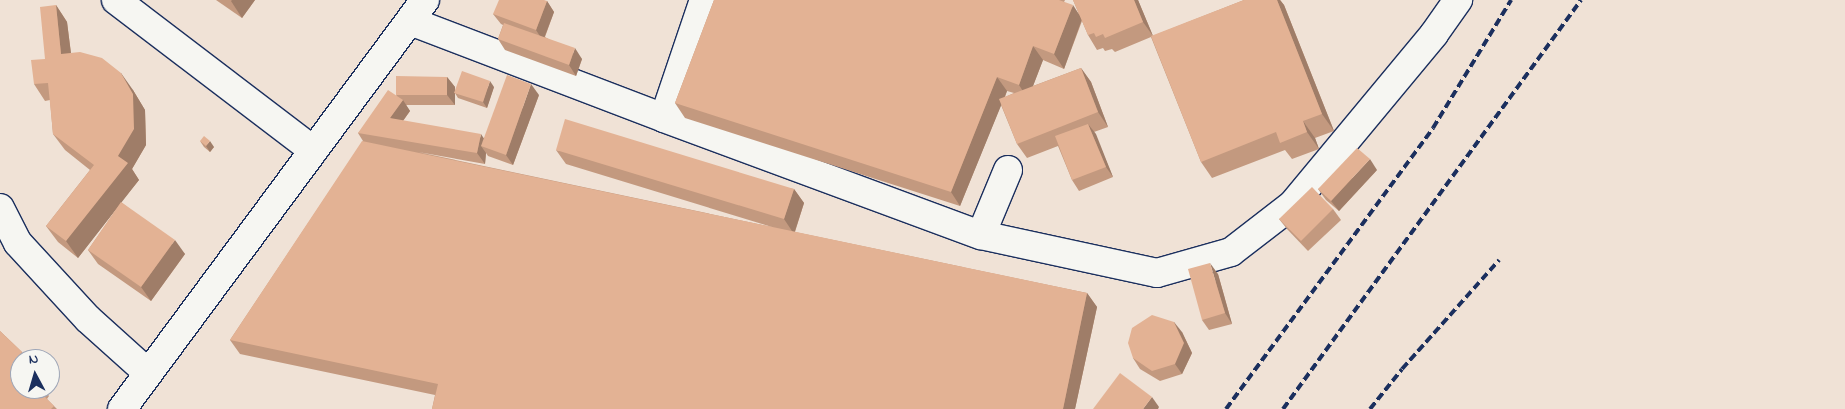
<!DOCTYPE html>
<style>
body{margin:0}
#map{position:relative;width:1845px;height:409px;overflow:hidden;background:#f0e2d6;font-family:"Indie Flower",sans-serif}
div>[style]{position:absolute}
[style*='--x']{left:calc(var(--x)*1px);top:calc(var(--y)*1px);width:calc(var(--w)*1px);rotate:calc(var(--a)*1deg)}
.roads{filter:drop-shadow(1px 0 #1b2f5e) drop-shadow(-1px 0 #1b2f5e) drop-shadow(0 1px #1b2f5e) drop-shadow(0 -1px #1b2f5e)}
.minor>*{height:28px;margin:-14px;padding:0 14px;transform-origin:14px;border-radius:14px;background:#f6f6f2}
.rail>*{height:4px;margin-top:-2px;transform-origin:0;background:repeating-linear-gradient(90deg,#1b2f5e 0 8px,transparent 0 12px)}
.wall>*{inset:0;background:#c3997f}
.shaded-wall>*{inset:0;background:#9f7d68}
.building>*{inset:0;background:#e3b294}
span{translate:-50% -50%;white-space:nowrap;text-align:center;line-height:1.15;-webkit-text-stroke:4.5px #f6f6f2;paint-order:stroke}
.north{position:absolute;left:10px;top:349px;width:50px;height:50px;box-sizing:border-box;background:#f6f6f2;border:1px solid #9ea6b7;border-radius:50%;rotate:354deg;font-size:14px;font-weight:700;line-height:20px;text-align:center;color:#1b2f5e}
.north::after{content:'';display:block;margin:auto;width:18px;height:22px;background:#1b2f5e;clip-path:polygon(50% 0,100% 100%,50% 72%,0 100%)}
</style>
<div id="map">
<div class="roads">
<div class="minor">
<div style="--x:116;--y:0;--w:248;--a:37.3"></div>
<div style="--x:410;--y:21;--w:272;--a:20.9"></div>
<div style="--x:664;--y:118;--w:125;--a:-71.3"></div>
<div style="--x:664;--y:118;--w:338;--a:20.3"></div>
<div style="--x:1008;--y:170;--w:70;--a:112.6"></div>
<div style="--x:981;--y:235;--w:180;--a:12.2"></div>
<div style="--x:1157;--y:273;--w:77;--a:-15.8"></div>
<div style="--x:1231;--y:252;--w:78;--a:-37.7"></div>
<div style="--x:1293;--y:204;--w:221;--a:-50.3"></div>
<div style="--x:1434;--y:34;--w:42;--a:-54.8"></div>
<div style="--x:0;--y:208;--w:39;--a:63"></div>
<div style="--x:18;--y:243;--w:103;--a:47.4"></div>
<div style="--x:88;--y:319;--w:81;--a:42"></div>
<div style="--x:122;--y:409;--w:509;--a:-53.47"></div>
</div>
</div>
<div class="rail">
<div style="--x:1226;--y:409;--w:349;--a:-53.6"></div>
<div style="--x:1433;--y:128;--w:150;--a:-58.6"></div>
<div style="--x:1283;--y:409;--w:506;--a:-53.92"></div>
<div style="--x:1370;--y:409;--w:51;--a:-51.3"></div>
<div style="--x:1402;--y:369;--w:146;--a:-48.3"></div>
</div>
<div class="wall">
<div style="clip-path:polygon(216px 0,255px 0,242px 18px)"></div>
<div style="clip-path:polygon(evenodd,714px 0,1065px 0,1064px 2px,1079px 14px,1073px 0,1138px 0,1153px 36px,1244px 0,1280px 0,1284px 5px,1334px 131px,1315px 138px,1319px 149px,1292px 159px,1285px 150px,1212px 178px,1201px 162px,1151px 37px,1115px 52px,1112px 49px,1105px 51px,1103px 48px,1097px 50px,1088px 35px,1082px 21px,1064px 69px,1043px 60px,1033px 86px,1081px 68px,1091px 82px,1108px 127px,1094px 132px,1113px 177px,1079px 191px,1072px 180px,1058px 146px,1027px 158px,1017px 144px,1001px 105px,960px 206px,685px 118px,675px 103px,714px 0,1007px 91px,1014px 93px,1005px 97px,1007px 91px)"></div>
<div style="clip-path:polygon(547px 1px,554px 12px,545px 37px,582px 59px,576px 76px,505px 50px,498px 39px,503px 25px,501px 24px,493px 14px)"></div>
<div style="clip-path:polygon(56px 5px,67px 22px,71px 53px,133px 90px,145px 110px,146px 145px,132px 169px,139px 180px,121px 202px,185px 254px,151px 301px,98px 264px,88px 250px,120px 204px,78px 258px,58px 242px,46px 226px,90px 170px,65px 150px,53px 134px,50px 100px,45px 101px,34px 84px,45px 59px)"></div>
<div style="clip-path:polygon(447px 77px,455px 87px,455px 92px,494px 87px,487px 108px,458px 98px,455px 93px,455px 105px,406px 105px,410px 111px,403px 121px,484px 138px,539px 95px,513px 165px,488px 156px,486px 153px,485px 164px,418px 152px,772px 227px,566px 164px,556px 150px,794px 189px,804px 203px,795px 232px,1087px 293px,1097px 307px,1075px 409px,432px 409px,435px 395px,240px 354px,230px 340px,363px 141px,358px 133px,397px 97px,396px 95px)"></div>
<div style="clip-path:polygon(200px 141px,214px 147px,210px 152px,204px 147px)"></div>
<div style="clip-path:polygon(1377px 170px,1339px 211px,1326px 200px,1318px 189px)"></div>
<div style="clip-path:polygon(1333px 209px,1341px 220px,1308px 251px,1287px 229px,1279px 219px)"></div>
<div style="clip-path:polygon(1218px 274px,1232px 324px,1209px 330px,1202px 320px)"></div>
<div style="clip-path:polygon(0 331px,22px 352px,27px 359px,20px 359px,20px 389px,44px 389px,49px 396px,47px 399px,57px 409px,0 409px)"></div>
<div style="clip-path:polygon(1182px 332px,1192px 353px,1182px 374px,1160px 381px,1140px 369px,1133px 358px)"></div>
</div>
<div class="shaded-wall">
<div style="clip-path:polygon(232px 0,255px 0,242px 18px,231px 1px)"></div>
<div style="clip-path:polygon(1134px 0,1138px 0,1153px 36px,1143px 22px)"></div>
<div style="clip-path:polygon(1277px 0,1280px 0,1284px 5px,1334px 131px,1322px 114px)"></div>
<div style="clip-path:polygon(547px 1px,554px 12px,543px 41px,536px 30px)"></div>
<div style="clip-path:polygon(56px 5px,67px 22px,73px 70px,61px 54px)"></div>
<div style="clip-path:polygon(1073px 5px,1082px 19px,1064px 69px,1054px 54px)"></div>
<div style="clip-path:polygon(1033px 46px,1043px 60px,1028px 99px,1019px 85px)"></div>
<div style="clip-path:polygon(575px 48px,582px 59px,576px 76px,569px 65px)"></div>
<div style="clip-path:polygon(1081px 68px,1091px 82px,1108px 127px,1098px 112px)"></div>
<div style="clip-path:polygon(121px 73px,133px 90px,145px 110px,146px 145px,132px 169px,139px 180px,78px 258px,66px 241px,118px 156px)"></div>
<div style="clip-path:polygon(447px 77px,455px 87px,455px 105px,447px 95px)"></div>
<div style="clip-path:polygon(997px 77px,1007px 91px,960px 206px,951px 192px)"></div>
<div style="clip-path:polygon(490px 81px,494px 87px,487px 108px,483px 102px)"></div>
<div style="clip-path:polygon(531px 84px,539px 95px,513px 165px,506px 155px)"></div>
<div style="clip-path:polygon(403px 100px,410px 111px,397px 129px,390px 118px)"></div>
<div style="clip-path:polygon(1303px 121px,1315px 138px,1319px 149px,1307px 132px)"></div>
<div style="clip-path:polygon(1088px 124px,1096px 134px,1113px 177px,1106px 167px)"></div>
<div style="clip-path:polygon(481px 134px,488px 145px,481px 146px,486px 153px,485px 164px,477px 153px)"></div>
<div style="clip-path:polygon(210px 141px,214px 147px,210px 152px,206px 146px)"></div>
<div style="clip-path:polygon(1370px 159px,1377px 170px,1339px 211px,1331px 201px)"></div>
<div style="clip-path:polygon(794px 189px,804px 203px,794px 234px,784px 219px)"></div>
<div style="clip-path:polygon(175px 240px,185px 254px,151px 301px,141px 287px)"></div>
<div style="clip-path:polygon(1210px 263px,1218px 274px,1232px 324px,1225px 313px)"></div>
<div style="clip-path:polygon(1087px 293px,1097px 307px,1075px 409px,1063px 409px)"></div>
<div style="clip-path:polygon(1174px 322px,1182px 332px,1192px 353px,1182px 374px,1175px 364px)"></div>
<div style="clip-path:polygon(1152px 397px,1159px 407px,1158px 409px,1143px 409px)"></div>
</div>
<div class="building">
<div style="clip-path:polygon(499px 0,544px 0,547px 1px,536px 30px,493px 14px)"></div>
<div style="clip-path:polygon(714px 0,1059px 0,1073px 5px,1054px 54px,1033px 46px,1019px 85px,997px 77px,951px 192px,675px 103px)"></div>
<div style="clip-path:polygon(1073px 0,1134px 0,1143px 22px,1105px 38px,1103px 34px,1096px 37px,1094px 33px,1088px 35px)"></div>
<div style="clip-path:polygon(1244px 0,1277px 0,1322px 114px,1303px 121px,1307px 132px,1280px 143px,1276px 132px,1201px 162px,1151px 36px)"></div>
<div style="clip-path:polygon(56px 5px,61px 54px,80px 52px,102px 58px,121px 73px,133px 94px,134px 129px,118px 156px,128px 163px,66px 241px,46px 226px,94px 165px,53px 134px,48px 83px,34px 84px,31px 60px,45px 59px,40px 7px)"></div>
<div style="clip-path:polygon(504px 23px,575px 48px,569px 65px,498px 39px)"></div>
<div style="clip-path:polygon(1081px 68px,1098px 112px,1017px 144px,999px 99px)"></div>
<div style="clip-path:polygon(462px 71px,490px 81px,483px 102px,454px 93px)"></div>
<div style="clip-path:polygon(507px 75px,531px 84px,506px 155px,481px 146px)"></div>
<div style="clip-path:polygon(396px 76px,447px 77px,447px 95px,396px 95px)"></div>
<div style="clip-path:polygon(388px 90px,403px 100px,390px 118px,481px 134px,477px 153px,358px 133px)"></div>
<div style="clip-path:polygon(565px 119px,794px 189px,784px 219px,556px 150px)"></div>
<div style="clip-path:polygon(1088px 124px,1106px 167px,1072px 180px,1055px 136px)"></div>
<div style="clip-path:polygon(204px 136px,210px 141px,206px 146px,200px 141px)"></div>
<div style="clip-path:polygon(362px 141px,1087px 293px,1063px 409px,432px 409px,438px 384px,230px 340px)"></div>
<div style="clip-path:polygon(1357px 148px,1370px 159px,1331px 201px,1318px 189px)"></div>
<div style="clip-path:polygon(1312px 187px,1333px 209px,1301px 241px,1279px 219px)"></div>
<div style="clip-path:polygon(121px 202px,175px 240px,141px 287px,88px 250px)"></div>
<div style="clip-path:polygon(1210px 263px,1225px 313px,1202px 320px,1188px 269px)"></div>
<div style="clip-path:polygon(1152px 315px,1174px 322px,1184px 343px,1175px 364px,1152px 371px,1133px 358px,1128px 343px,1132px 328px)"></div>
<div style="clip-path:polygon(0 331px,22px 352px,16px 359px,20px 363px,20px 389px,37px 389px,54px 406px,51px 409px,0 409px)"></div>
<div style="clip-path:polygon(1120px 373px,1152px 397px,1143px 409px,1093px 409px)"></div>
</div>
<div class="north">N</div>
</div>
